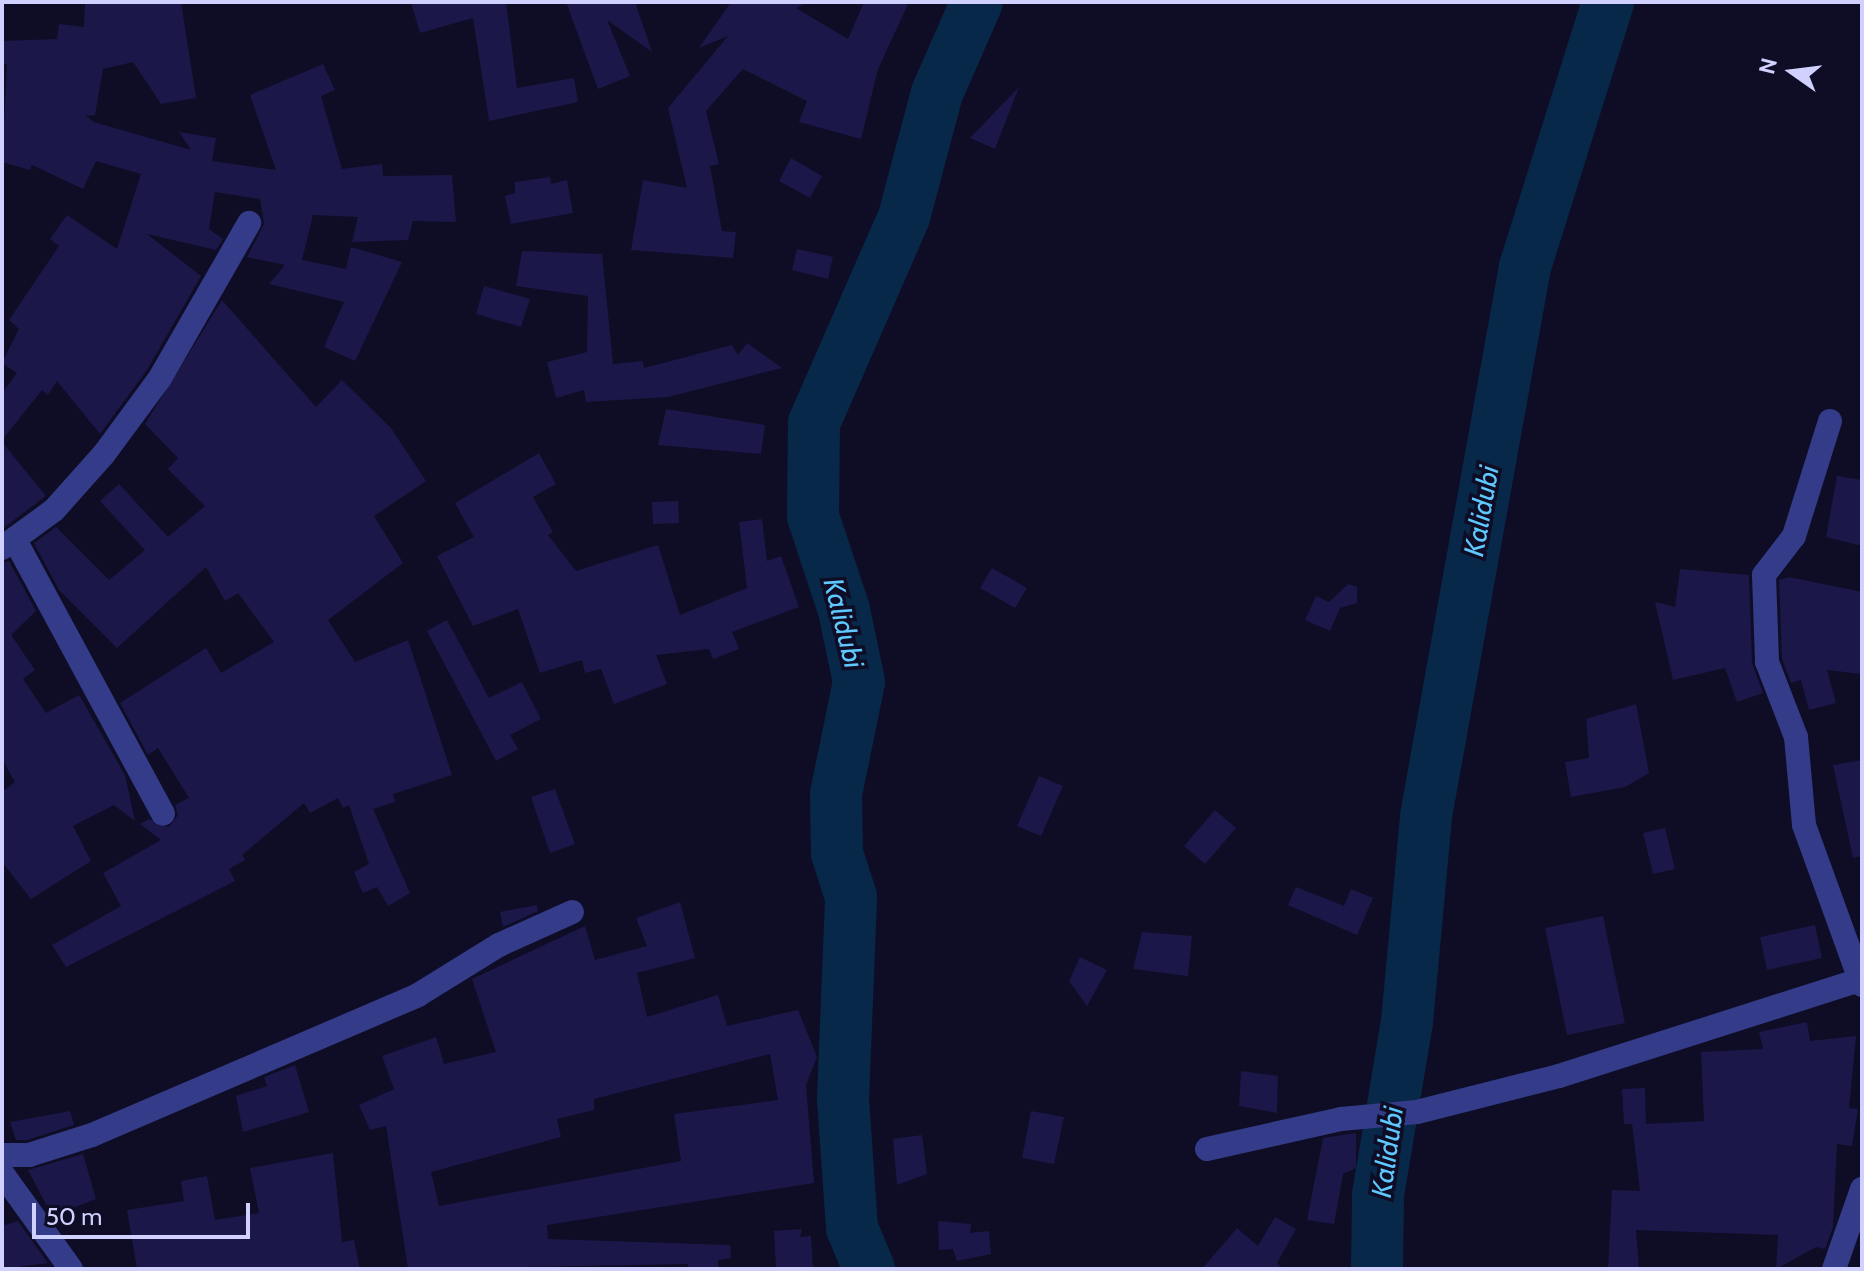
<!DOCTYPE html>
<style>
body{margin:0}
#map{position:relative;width:1864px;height:1271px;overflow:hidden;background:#0e0d25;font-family:Cabin,sans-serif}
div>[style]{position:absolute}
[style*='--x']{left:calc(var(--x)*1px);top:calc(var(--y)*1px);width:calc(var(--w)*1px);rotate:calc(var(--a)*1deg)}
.river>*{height:52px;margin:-26px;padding:0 26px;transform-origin:26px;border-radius:26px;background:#082849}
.building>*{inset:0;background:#1b1748}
.minor>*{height:24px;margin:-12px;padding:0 12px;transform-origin:12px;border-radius:12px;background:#343b88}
span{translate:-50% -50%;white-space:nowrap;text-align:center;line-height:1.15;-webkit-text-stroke:7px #0e0d25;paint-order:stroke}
.water-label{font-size:28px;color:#5fc9ff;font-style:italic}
.frame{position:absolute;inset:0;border:4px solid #d1d1ff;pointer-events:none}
.north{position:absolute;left:1752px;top:32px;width:80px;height:80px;-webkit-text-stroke:6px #0e0d25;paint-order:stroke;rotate:284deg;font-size:22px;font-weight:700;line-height:32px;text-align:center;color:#d1d1ff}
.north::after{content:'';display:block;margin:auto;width:28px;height:36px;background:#d1d1ff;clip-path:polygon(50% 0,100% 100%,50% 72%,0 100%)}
.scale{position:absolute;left:32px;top:1203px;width:218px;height:36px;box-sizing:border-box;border:4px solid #d1d1ff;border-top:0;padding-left:10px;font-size:24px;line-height:28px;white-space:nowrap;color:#d1d1ff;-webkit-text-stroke:6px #0e0d25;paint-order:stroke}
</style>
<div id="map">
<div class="river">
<div style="--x:869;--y:1269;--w:44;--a:-112.5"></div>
<div style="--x:852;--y:1228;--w:129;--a:-94"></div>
<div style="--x:843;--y:1099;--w:202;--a:-87.7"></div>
<div style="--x:851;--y:897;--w:46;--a:-107.7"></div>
<div style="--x:837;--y:853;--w:59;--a:-91"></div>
<div style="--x:836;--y:794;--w:114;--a:-78.4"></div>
<div style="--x:859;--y:682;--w:74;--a:-101.8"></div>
<div style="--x:844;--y:610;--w:99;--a:-108.3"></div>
<div style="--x:813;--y:516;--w:93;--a:-89.4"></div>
<div style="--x:814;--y:423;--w:225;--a:-66.4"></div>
<div style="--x:904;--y:217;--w:128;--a:-75.1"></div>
<div style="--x:937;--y:93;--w:99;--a:-66.3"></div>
<div style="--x:1377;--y:1269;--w:74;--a:-89.2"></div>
<div style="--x:1378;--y:1195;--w:175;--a:-80.5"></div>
<div style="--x:1407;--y:1022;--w:207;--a:-84.7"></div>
<div style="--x:1426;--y:816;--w:558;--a:-79.78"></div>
<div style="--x:1525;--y:267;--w:278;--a:-72.6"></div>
</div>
<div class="building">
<div style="clip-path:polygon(85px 2px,181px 2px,196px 98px,161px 104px,133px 62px,103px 69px,95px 115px,86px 116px,94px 122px,191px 150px,179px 132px,216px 138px,212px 161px,276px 170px,250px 95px,323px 64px,335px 90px,321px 96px,342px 169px,382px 164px,383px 176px,452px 175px,456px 222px,413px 221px,408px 240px,352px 242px,358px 217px,313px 215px,302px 260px,346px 269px,351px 247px,402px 262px,355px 361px,324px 347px,344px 302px,269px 284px,285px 265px,247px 257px,264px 224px,260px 199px,215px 192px,209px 229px,223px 239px,216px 250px,147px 234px,201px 276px,147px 370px,100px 434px,57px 381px,48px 395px,42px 390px,2px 440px,2px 393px,17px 373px,2px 363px,19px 329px,9px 320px,59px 246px,50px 239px,67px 215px,117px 249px,141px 174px,96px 161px,83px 189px,32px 165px,30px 170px,2px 162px,7px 64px,2px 64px,2px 41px,57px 39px,59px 24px,84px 27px)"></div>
<div style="clip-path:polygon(411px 2px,506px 2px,517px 88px,574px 78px,578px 102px,489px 121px,473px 18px,420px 33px)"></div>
<div style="clip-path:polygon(566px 2px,635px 2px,652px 52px,607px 20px,630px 76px,598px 89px)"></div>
<div style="clip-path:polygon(731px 2px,808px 2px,796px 8px,848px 39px,864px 2px,909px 2px,878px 69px,861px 139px,799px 122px,807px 101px,743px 69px,706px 111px,719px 164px,710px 166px,722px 231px,736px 232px,733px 258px,631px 250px,643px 180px,687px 188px,668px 108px,728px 36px,699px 48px)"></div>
<div style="clip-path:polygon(1019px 87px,995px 149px,970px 138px)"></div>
<div style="clip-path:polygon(791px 158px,822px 176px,810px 198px,779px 181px)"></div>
<div style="clip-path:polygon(550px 177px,551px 184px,567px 180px,573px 213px,511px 224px,505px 196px,515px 193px,515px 182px)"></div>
<div style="clip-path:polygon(797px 249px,833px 257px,828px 279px,792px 270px)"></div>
<div style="clip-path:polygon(522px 251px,602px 254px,613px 364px,643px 361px,644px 368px,732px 345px,738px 355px,747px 343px,782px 368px,668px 397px,586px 402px,584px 390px,556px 398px,547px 362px,587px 352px,588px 296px,516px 286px)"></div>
<div style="clip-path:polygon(484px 286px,530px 299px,521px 327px,476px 314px)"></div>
<div style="clip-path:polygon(222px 300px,316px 407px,342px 380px,391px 428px,426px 481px,374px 516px,403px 563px,328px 620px,355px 662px,408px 640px,452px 775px,393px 794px,395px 802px,373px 809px,410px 893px,388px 906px,377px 887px,363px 893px,354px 872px,369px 864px,349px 805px,343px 808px,338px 798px,310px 813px,304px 803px,242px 855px,245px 860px,229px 869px,235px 881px,66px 967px,52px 945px,121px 906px,103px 873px,161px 840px,140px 824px,149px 819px,169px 827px,178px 815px,175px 805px,189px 798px,158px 748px,148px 755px,120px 703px,206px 648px,221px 673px,274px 642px,238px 593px,225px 601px,206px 567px,117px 648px,59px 590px,34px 543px,56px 527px,109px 580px,145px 550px,100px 501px,119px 484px,168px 537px,205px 506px,168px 469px,178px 458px,145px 424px)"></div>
<div style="clip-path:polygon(666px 409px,765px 425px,761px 454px,658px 445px)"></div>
<div style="clip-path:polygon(2px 442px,46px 496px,2px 529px)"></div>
<div style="clip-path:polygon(539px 453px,556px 484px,533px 497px,553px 532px,548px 535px,576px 571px,658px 545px,680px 615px,747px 588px,739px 522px,762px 519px,767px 561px,781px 556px,799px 607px,732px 632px,739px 649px,713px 659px,709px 649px,656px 655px,667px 684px,614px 704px,601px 669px,585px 673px,582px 660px,540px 673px,518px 609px,473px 626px,437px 556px,474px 537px,455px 503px)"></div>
<div style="clip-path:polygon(1837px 476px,1862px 480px,1862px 546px,1826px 537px)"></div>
<div style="clip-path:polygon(678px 501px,679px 523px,653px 524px,652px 502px)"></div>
<div style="clip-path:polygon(9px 561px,36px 611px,11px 635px,35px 670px,23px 679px,46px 713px,79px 695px,125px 775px,135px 821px,114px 805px,73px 826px,91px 861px,31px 899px,2px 862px,2px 792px,15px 782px,2px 759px,2px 563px)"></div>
<div style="clip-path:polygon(992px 568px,1027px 588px,1015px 608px,980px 588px)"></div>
<div style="clip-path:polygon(1680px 569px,1749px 575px,1752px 663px,1763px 693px,1737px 702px,1725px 668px,1673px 680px,1655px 602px,1675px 607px)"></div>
<div style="clip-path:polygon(1789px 577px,1862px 592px,1862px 674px,1827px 670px,1836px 703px,1809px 710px,1801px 680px,1791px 683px,1782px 659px,1779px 580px)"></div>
<div style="clip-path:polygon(1348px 584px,1357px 587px,1357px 603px,1340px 608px,1330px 631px,1305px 620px,1316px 596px,1329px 602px)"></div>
<div style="clip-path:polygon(447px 620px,489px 698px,522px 682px,541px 719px,510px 735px,518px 749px,496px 761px,427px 631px)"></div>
<div style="clip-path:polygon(1636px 704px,1649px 773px,1625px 787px,1571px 797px,1565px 762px,1589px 758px,1586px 719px)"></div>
<div style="clip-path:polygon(1862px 760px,1862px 856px,1853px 858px,1833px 765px)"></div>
<div style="clip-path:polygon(1039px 776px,1063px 786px,1041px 836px,1017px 826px)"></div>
<div style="clip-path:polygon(555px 789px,575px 844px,550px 853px,531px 797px)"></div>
<div style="clip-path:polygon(1215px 810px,1236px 828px,1205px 864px,1184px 846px)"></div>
<div style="clip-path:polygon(1665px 828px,1675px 869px,1653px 874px,1643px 833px)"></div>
<div style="clip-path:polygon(1296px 887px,1344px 906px,1351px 889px,1373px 898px,1357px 935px,1288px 905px)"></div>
<div style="clip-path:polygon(evenodd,680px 902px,695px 958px,637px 973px,647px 1017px,718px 995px,727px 1026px,798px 1010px,817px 1057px,806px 1085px,814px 1183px,547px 1225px,548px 1239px,730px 1245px,731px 1258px,718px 1260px,718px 1269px,687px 1269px,688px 1264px,408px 1269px,386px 1126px,370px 1130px,359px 1105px,394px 1089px,382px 1056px,436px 1037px,444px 1064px,496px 1052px,472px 979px,585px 926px,595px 960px,647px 946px,636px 918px,680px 902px,770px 1054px,778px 1100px,674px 1114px,681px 1161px,439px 1206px,431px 1172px,561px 1137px,557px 1119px,594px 1110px,594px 1099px,770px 1054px)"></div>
<div style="clip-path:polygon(537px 905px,538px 911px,503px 927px,500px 912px)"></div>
<div style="clip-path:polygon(1603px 916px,1625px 1023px,1567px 1035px,1545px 928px)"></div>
<div style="clip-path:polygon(1815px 925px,1822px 958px,1767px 970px,1760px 937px)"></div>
<div style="clip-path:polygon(1142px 932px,1192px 936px,1188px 976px,1133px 969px)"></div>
<div style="clip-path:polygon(1080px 957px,1107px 970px,1087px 1006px,1069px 981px)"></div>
<div style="clip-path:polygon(1807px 1022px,1810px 1041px,1856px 1036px,1849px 1108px,1858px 1109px,1852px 1146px,1837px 1144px,1833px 1227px,1825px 1249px,1816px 1247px,1776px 1269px,1778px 1235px,1636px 1230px,1639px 1269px,1608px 1269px,1612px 1190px,1640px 1191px,1632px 1124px,1645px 1124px,1624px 1124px,1622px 1089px,1645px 1088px,1646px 1124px,1704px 1121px,1701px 1052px,1763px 1049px,1759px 1032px)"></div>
<div style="clip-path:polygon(295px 1065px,309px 1112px,243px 1132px,236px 1096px,267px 1086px,264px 1077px)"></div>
<div style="clip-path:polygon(1241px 1071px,1278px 1076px,1277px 1113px,1239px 1106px)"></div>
<div style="clip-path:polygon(70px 1111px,74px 1125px,27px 1140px,16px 1140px,10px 1122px)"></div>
<div style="clip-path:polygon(1031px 1111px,1064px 1117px,1054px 1164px,1022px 1158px)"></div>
<div style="clip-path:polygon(1356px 1133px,1356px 1168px,1343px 1174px,1334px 1224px,1307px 1220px,1323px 1138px)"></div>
<div style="clip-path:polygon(922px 1135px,927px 1174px,897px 1185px,893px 1139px)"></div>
<div style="clip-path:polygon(333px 1153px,342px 1242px,354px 1240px,360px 1269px,137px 1269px,127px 1210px,184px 1201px,181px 1181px,207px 1176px,215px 1220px,259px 1213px,250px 1168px)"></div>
<div style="clip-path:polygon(83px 1154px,96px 1199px,52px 1216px,28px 1170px)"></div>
<div style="clip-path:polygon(1275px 1217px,1296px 1229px,1277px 1263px,1284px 1269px,1202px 1269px,1237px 1228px,1258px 1246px)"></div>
<div style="clip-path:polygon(18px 1221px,47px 1262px,48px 1263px,2px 1269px,2px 1226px)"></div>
<div style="clip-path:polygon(938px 1221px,971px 1224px,970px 1233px,989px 1231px,991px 1254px,957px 1261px,953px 1249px,939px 1250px)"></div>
<div style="clip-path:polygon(802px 1229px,800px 1237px,811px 1236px,813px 1269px,776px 1269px,774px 1231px)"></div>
</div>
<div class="minor">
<div style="--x:1830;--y:421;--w:121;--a:107.4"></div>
<div style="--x:1794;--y:536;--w:49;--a:127.6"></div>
<div style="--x:1764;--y:575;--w:87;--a:88"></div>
<div style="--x:1767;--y:662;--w:80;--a:68.9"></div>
<div style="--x:1796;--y:737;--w:88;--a:84.8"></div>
<div style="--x:1804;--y:825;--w:170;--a:70.1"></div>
<div style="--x:15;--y:540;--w:311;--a:61.6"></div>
<div style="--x:2;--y:548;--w:64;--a:-36.2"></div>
<div style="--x:54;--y:510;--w:75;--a:-48.2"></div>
<div style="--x:104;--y:454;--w:94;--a:-53.6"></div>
<div style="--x:160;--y:378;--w:179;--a:-60.1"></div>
<div style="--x:1207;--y:1149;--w:137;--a:-12.6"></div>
<div style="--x:1341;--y:1119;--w:76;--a:-5.3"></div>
<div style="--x:1417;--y:1112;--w:146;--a:-14.2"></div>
<div style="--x:1559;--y:1076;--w:316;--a:-17.7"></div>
<div style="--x:2;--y:1155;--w:27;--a:0"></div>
<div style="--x:29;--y:1155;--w:66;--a:-17.6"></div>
<div style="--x:92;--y:1135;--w:355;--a:-23.2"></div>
<div style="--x:418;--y:995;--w:95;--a:-31.7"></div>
<div style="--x:499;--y:945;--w:80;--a:-24.3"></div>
<div style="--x:2;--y:1173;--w:118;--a:54.3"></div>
<div style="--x:1834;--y:1269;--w:85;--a:-70.7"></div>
</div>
<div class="water-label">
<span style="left:1481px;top:511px;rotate:-80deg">Kalidubi</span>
<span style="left:844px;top:623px;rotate:76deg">Kalidubi</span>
<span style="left:1387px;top:1152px;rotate:-82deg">Kalidubi</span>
</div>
<div class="frame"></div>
<div class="north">N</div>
<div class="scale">50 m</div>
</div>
